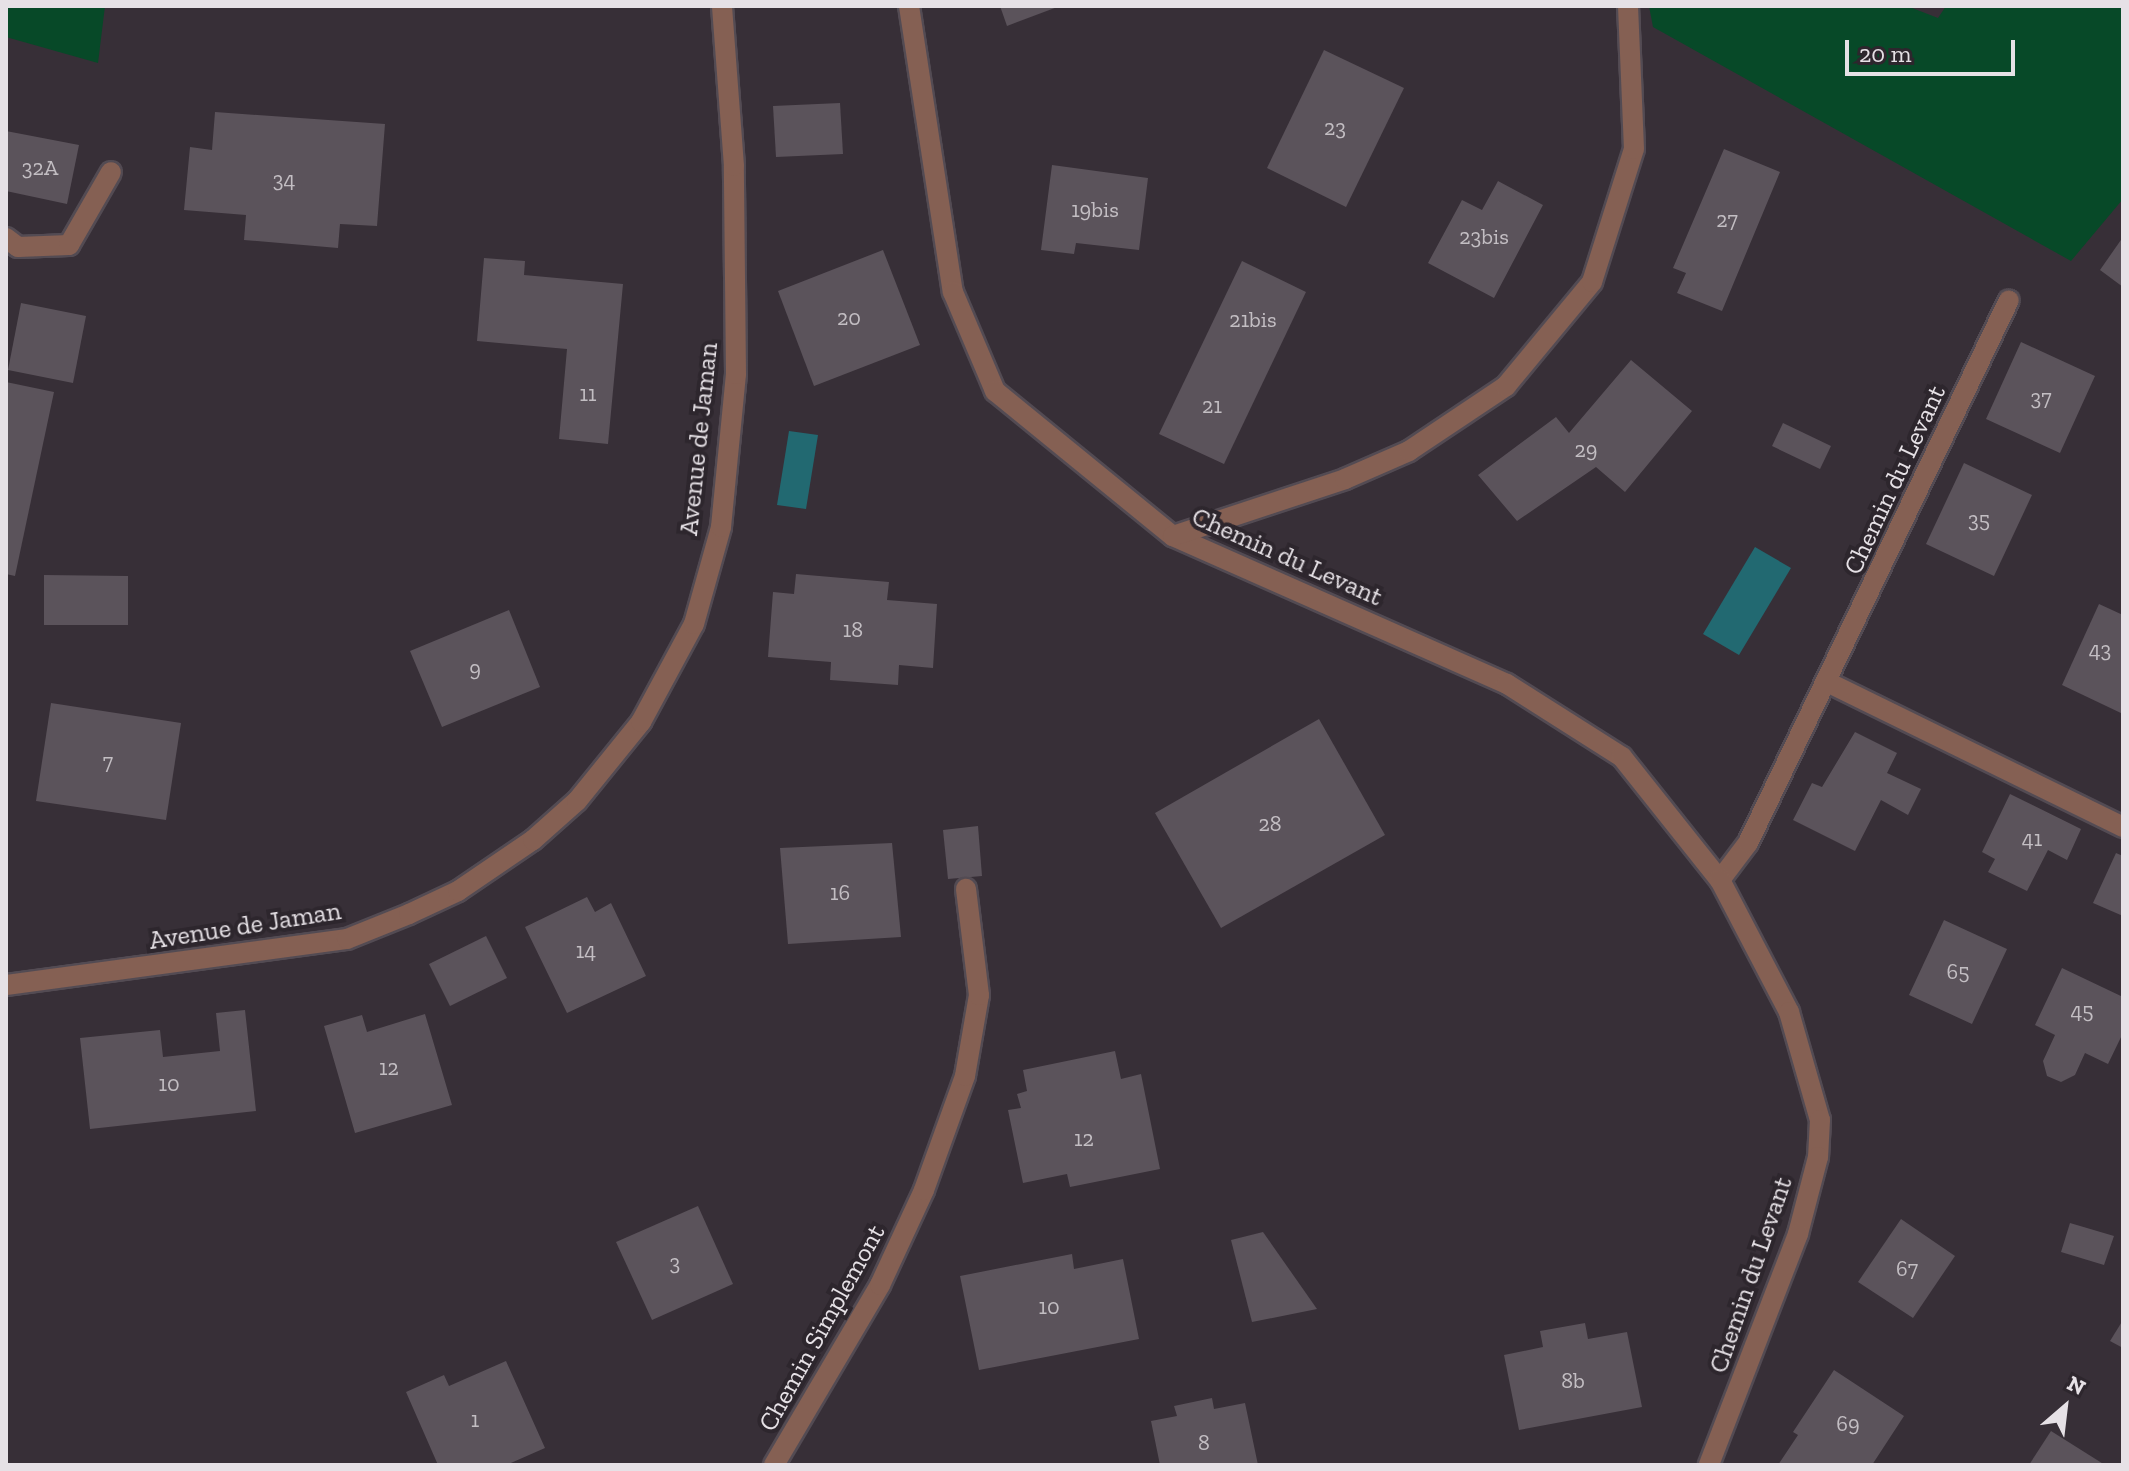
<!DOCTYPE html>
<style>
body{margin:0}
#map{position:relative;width:2129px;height:1471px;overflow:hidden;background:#372f37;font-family:"Zilla Slab",serif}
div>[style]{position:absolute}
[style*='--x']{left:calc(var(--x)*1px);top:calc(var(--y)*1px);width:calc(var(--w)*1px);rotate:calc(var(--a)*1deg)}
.green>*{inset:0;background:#074928}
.water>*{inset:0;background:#226971}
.building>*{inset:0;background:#5b535b}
.roads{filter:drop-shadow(2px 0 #534b53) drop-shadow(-2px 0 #534b53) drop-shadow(0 2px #534b53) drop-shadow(0 -2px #534b53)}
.service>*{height:20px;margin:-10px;padding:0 10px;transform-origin:10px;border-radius:10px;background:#856053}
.minor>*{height:20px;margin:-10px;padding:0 10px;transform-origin:10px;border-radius:10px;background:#856053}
span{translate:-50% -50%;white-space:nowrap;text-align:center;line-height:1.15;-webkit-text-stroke:8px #2d262d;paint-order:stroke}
.number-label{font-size:22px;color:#c3bec3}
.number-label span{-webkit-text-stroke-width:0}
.street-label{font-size:26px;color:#e6e1e6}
.frame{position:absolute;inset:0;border:8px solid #e6e1e6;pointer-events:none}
.north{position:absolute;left:2025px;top:1367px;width:80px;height:80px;-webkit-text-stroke:6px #2d262d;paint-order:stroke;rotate:28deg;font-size:22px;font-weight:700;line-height:32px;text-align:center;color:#e6e1e6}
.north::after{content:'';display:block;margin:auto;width:28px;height:36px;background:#e6e1e6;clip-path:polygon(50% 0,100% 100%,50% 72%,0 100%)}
.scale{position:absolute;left:1845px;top:40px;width:170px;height:36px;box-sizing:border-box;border:4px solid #e6e1e6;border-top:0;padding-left:10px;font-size:24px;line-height:28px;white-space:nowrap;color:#e6e1e6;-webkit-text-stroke:6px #2d262d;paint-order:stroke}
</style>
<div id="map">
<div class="green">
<div style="clip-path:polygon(6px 6px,105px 6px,98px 63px,6px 37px)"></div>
<div style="clip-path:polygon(1649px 6px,1907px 6px,1938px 18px,1946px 6px,2123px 6px,2123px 199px,2071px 261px,1653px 27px)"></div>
</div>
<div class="water">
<div style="clip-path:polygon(789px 431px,818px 435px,806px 509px,777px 505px)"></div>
<div style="clip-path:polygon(1755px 547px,1791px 568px,1739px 655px,1703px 634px)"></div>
</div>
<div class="building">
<div style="clip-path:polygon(1000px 6px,1060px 6px,1007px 26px)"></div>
<div style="clip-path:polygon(1324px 50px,1404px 88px,1346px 207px,1267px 168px)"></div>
<div style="clip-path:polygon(840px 103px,843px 154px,776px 157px,773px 106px)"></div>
<div style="clip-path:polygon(215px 112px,385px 124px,377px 226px,340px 224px,338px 248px,244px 240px,246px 215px,184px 210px,190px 147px,212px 150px)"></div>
<div style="clip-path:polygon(6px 131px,79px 145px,67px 204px,6px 191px)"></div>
<div style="clip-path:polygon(1724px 149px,1780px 172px,1722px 311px,1677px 293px,1686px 273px,1673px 268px)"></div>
<div style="clip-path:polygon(1052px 165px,1148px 178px,1139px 250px,1076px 243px,1074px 254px,1041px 250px)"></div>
<div style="clip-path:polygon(1498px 181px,1543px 205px,1494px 298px,1428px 263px,1462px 200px,1482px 210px)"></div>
<div style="clip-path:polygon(2123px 237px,2123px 287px,2100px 270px)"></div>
<div style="clip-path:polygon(883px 250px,920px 345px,814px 386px,778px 291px)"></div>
<div style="clip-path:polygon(484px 258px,525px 261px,524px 275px,623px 284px,608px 444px,559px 439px,567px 349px,477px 341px)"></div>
<div style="clip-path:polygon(1242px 261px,1306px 292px,1224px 464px,1159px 434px)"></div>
<div style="clip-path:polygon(21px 303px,86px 316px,73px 383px,8px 370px)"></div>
<div style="clip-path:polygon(2021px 342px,2095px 376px,2060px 453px,1986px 419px)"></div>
<div style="clip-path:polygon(1631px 360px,1692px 411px,1625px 492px,1596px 467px,1517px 521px,1478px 475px,1556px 417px,1569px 433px)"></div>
<div style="clip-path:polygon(6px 382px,54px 392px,15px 576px,6px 574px)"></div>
<div style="clip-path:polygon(1783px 423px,1831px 446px,1820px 469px,1772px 446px)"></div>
<div style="clip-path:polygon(1964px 463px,2032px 495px,1994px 576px,1926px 544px)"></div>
<div style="clip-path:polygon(796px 574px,889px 582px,887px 600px,937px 604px,933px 668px,899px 665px,898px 685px,830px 680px,831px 662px,768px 657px,773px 592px,794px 594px)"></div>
<div style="clip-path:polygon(44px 575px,128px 576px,128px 625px,44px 625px)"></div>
<div style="clip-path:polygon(2099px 604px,2123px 615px,2123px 714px,2062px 685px)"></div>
<div style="clip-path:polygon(509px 610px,540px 687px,442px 727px,410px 651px)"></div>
<div style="clip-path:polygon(51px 703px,181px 723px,166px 820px,36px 801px)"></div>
<div style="clip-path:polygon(1319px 719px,1385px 835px,1221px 928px,1155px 813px)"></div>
<div style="clip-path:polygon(1855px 732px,1897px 753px,1887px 773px,1921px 789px,1908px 815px,1881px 800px,1855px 851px,1793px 820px,1812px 783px,1822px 787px)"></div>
<div style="clip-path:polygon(2010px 794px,2081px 829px,2067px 860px,2048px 850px,2027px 891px,1988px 872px,1995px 859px,1982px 852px)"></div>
<div style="clip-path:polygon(978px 826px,982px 876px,948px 879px,943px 830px)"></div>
<div style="clip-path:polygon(892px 843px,901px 937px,788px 944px,780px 848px)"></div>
<div style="clip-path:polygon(2116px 853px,2123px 856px,2123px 916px,2093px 903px)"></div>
<div style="clip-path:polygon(587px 897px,595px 912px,611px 903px,646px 976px,567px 1013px,525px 927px)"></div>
<div style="clip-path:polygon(1944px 920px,2007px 949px,1972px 1024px,1909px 995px)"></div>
<div style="clip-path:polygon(486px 936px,507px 978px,450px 1006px,429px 964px)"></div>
<div style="clip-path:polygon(2062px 968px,2123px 997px,2123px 1033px,2108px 1064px,2085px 1053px,2075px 1075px,2061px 1082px,2047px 1076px,2043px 1061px,2055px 1035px,2035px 1025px)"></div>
<div style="clip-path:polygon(245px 1010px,256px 1111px,90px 1129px,80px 1038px,160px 1030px,163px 1057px,220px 1051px,216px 1013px)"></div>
<div style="clip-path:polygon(425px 1014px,452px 1105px,355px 1133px,324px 1026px,362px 1015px,367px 1032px)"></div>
<div style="clip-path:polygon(1115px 1051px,1121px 1079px,1141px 1074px,1160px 1169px,1070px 1187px,1067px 1174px,1023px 1183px,1008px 1110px,1021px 1108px,1017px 1094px,1027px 1091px,1023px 1070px)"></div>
<div style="clip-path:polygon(698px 1206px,733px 1284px,652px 1320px,616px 1242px)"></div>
<div style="clip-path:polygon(1901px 1219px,1955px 1256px,1913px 1318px,1858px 1282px)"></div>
<div style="clip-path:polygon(2070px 1223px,2114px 1236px,2104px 1265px,2061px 1252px)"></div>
<div style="clip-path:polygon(1263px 1232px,1317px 1309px,1252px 1322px,1231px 1240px)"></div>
<div style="clip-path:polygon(1072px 1254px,1074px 1269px,1123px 1259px,1139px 1339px,979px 1370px,960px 1276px)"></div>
<div style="clip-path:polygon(2123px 1320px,2123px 1348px,2110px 1341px)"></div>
<div style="clip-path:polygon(1585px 1323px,1588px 1339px,1627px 1332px,1642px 1407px,1519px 1430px,1504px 1355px,1543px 1347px,1540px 1331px)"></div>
<div style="clip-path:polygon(506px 1361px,545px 1448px,506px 1465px,438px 1465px,406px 1392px,444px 1375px,449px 1386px)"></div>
<div style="clip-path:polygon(1834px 1370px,1904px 1416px,1872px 1465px,1778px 1465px,1798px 1435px,1793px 1432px)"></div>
<div style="clip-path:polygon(1212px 1398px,1214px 1409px,1245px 1403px,1258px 1465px,1160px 1465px,1151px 1421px,1177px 1416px,1174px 1406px)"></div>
<div style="clip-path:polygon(2051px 1431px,2105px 1465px,2029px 1465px)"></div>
</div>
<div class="roads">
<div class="service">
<div style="--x:6;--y:238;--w:15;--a:37"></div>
<div style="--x:18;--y:247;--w:51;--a:-2.2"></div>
<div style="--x:69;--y:245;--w:84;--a:-60.1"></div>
<div style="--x:1827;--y:682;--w:330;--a:26.1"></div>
<div style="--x:1720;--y:880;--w:46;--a:-52.9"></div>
<div style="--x:1748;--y:843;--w:602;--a:-64.33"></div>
</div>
<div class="minor">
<div style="--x:909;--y:6;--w:289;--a:81.3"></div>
<div style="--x:953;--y:292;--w:108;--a:67"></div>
<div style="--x:995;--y:391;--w:230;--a:39.2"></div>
<div style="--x:1173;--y:536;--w:365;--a:23.9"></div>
<div style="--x:1507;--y:684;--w:136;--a:32.4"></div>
<div style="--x:1622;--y:757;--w:157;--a:51.5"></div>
<div style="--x:1720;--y:880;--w:149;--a:62.4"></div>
<div style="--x:1789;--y:1012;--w:112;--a:74"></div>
<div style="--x:1820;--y:1120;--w:37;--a:93"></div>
<div style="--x:1818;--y:1157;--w:80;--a:104.6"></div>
<div style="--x:1798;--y:1234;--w:248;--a:111.1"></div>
<div style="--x:1173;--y:536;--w:181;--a:-18.3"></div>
<div style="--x:1345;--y:479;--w:70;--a:-23.6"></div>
<div style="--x:1409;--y:451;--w:117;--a:-33.8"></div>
<div style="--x:1506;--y:386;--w:135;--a:-50.4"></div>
<div style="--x:1592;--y:282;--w:139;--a:-72.5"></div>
<div style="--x:1634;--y:149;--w:143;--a:-92.4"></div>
<div style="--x:6;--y:985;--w:344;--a:-7.7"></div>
<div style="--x:347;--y:939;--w:67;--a:-22"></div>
<div style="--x:409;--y:914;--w:54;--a:-25.1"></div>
<div style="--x:458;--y:891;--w:91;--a:-34.2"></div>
<div style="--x:533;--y:840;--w:59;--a:-41.6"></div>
<div style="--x:577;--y:801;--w:102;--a:-51"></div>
<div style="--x:641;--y:722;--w:111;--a:-61.6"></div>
<div style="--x:694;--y:624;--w:101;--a:-74.4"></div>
<div style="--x:721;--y:527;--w:154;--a:-84.4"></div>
<div style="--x:736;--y:374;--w:208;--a:-90.6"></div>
<div style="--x:734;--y:166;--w:160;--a:-94.3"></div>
<div style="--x:774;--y:1465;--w:209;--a:-59.5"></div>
<div style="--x:880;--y:1285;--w:105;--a:-65.1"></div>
<div style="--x:924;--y:1190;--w:121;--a:-70.2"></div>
<div style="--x:965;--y:1076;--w:82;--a:-80.2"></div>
<div style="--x:979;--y:995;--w:107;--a:-97"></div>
</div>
</div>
<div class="number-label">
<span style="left:1335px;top:128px">23</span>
<span style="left:40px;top:168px">32A</span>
<span style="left:284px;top:180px">34</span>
<span style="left:1095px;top:210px">19bis</span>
<span style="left:1727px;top:220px">27</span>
<span style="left:1484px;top:237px">23bis</span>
<span style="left:849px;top:318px">20</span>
<span style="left:1253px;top:320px">21bis</span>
<span style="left:588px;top:394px">11</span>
<span style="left:2041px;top:398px">37</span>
<span style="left:1212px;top:406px">21</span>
<span style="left:1586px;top:450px">29</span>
<span style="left:1979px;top:520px">35</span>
<span style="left:853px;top:630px">18</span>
<span style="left:2100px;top:650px">43</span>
<span style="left:475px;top:669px">9</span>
<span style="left:108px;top:762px">7</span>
<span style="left:1270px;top:824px">28</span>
<span style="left:2032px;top:839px">41</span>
<span style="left:840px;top:893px">16</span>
<span style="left:586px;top:951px">14</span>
<span style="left:1958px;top:972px">65</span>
<span style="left:2082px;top:1011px">45</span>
<span style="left:389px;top:1068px">12</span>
<span style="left:169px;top:1084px">10</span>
<span style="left:1084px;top:1139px">12</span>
<span style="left:675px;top:1263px">3</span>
<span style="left:1907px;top:1269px">67</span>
<span style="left:1049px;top:1307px">10</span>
<span style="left:1573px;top:1381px">8b</span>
<span style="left:475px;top:1420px">1</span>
<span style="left:1848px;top:1424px">69</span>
<span style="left:1204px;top:1443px">8</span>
</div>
<div class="street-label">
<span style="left:699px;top:439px;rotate:-84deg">Avenue de Jaman</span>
<span style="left:1895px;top:480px;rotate:-65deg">Chemin du Levant</span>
<span style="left:1287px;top:557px;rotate:24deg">Chemin du Levant</span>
<span style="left:245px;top:926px;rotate:-9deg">Avenue de Jaman</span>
<span style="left:1751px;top:1275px;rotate:-71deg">Chemin du Levant</span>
<span style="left:822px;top:1328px;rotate:-61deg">Chemin Simplemont</span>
</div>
<div class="frame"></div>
<div class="north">N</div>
<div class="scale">20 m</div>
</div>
